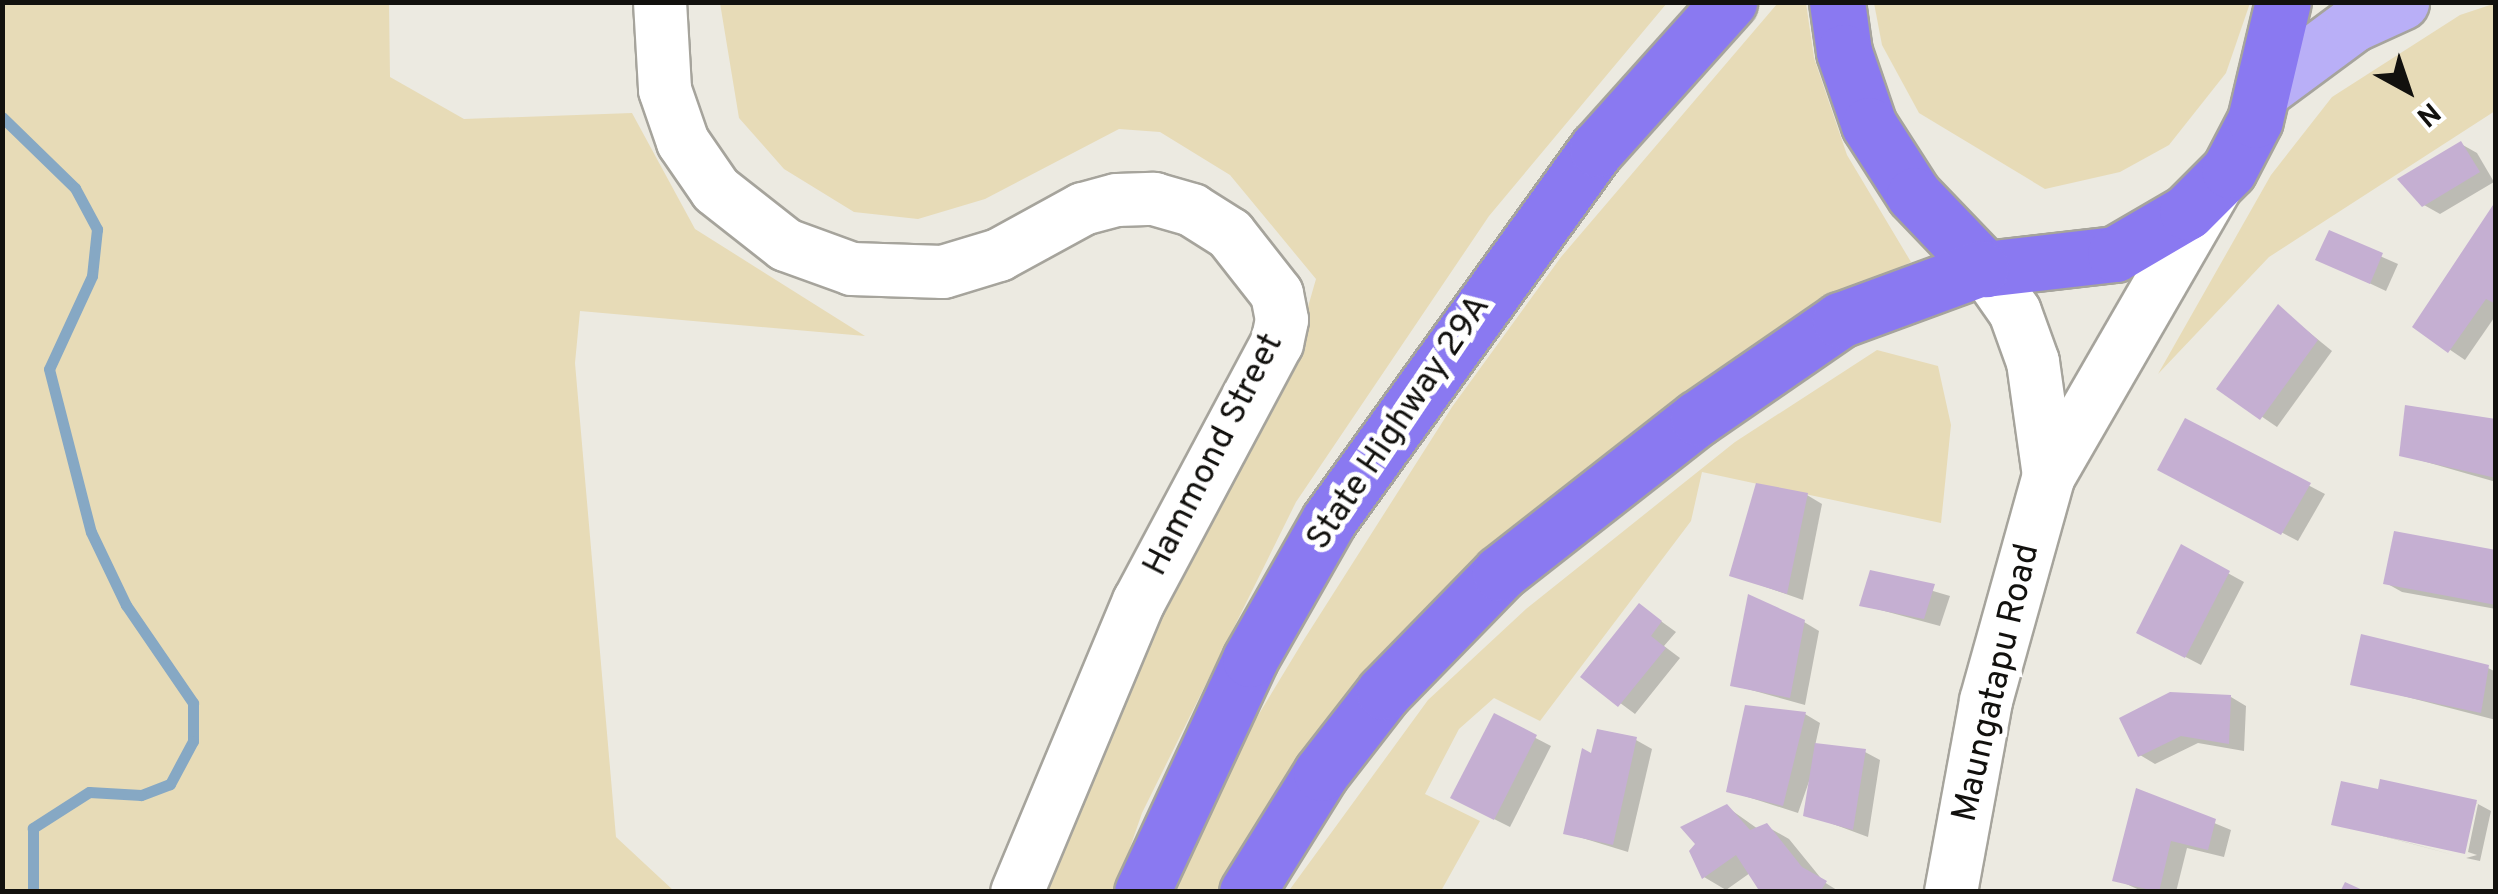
<!DOCTYPE html>
<style>
body{margin:0}
#map{position:relative;width:2498px;height:894px;overflow:hidden;background:#eceae1;font-family:Overpass,sans-serif}
div>[style]{position:absolute}
[style*='--x']{left:calc(var(--x)*1px);top:calc(var(--y)*1px);width:calc(var(--w)*1px);rotate:calc(var(--a)*1deg)}
.green>*{inset:0;background:#e7dbb7}
.shadow>*{inset:0;background:#0003}
.stream>*{height:11px;margin:-5.5px;padding:0 5.5px;transform-origin:5.5px;border-radius:5.5px;background:#86a8c4}
.building>*{inset:0;background:#c5afd2}
.roads{filter:drop-shadow(2px 0 #a6a49c) drop-shadow(-2px 0 #a6a49c) drop-shadow(0 2px #a6a49c) drop-shadow(0 -2px #a6a49c)}
.minor>*{height:52px;margin:-26px;padding:0 26px;transform-origin:26px;border-radius:26px;background:#fff}
.major>*{height:55px;margin:-27.5px;padding:0 27.5px;transform-origin:27.5px;border-radius:27.5px;background:#b9aff7}
.highway>*{height:55px;margin:-27.5px;padding:0 27.5px;transform-origin:27.5px;border-radius:27.5px;background:#8a79f1}
span{translate:-50% -50%;white-space:nowrap;text-align:center;line-height:1.15;-webkit-text-stroke:10px #fff;paint-order:stroke}
.street-label{font-size:35px;color:#12110e}
.frame{position:absolute;inset:0;border:5px solid #12110e;pointer-events:none}
.north{position:absolute;left:2358px;top:40px;width:100px;height:100px;-webkit-text-stroke:8px #fff;paint-order:stroke;rotate:140deg;font-size:28px;font-weight:700;line-height:40px;text-align:center;color:#12110e}
.north::after{content:'';display:block;margin:auto;width:35px;height:45px;background:#12110e;clip-path:polygon(50% 0,100% 100%,50% 72%,0 100%)}
</style>
<div id="map">
<div class="green">
<div style="clip-path:polygon(2px 3px,389px 3px,390px 77px,464px 119px,632px 113px,695px 229px,865px 336px,580px 311px,575px 363px,616px 837px,674px 891px,3px 891px)"></div>
<div style="clip-path:polygon(720px 3px,1667px 3px,1489px 216px,1296px 502px,1142px 813px,1115px 891px,1040px 891px,1144px 620px,1299px 338px,1316px 279px,1230px 175px,1160px 132px,1119px 129px,985px 199px,918px 219px,854px 212px,784px 169px,739px 118px)"></div>
<div style="clip-path:polygon(1806px 3px,1814px 58px,1847px 155px,1911px 262px,1769px 335px,1490px 556px,1226px 891px,1162px 892px,1191px 826px,1305px 638px,1452px 407px,1561px 257px,1777px 4px)"></div>
<div style="clip-path:polygon(1874px 3px,1874px 2px,2250px 3px,2226px 73px,2169px 145px,2120px 172px,2045px 189px,1919px 113px,1882px 45px)"></div>
<div style="clip-path:polygon(2496px 3px,2495px 111px,2269px 257px,2158px 374px,2271px 175px,2332px 97px,2460px 15px)"></div>
<div style="clip-path:polygon(1877px 350px,1938px 366px,1951px 425px,1941px 523px,1702px 472px,1691px 521px,1540px 721px,1494px 698px,1459px 729px,1425px 794px,1480px 821px,1441px 891px,1288px 892px,1428px 700px,1526px 609px,1735px 442px)"></div>
</div>
<div class="shadow">
<div style="clip-path:polygon(2461px 144px,2477px 153px,2494px 182px,2440px 214px,2424px 205px)"></div>
<div style="clip-path:polygon(2493px 209px,2496px 315px,2465px 360px,2415px 326px)"></div>
<div style="clip-path:polygon(2330px 234px,2398px 264px,2386px 291px,2318px 259px)"></div>
<div style="clip-path:polygon(2278px 307px,2332px 351px,2277px 427px,2220px 388px)"></div>
<div style="clip-path:polygon(2186px 421px,2325px 494px,2298px 541px,2176px 477px)"></div>
<div style="clip-path:polygon(2496px 421px,2496px 482px,2402px 455px)"></div>
<div style="clip-path:polygon(1807px 495px,1822px 504px,1803px 600px,1732px 575px)"></div>
<div style="clip-path:polygon(2182px 548px,2244px 582px,2201px 665px,2155px 641px)"></div>
<div style="clip-path:polygon(2496px 552px,2496px 609px,2402px 592px,2386px 583px)"></div>
<div style="clip-path:polygon(1872px 573px,1950px 596px,1940px 626px,1862px 605px)"></div>
<div style="clip-path:polygon(1640px 606px,1676px 632px,1664px 646px,1680px 658px,1635px 714px,1584px 676px)"></div>
<div style="clip-path:polygon(1804px 622px,1819px 631px,1805px 705px,1733px 685px)"></div>
<div style="clip-path:polygon(2488px 668px,2496px 672px,2496px 720px,2353px 683px)"></div>
<div style="clip-path:polygon(2231px 697px,2246px 706px,2244px 751px,2198px 743px,2155px 764px,2140px 755px)"></div>
<div style="clip-path:polygon(1805px 714px,1820px 723px,1815px 746px,1865px 752px,1880px 760px,1868px 837px,1806px 814px,1813px 770px,1798px 813px,1729px 791px)"></div>
<div style="clip-path:polygon(1495px 717px,1551px 746px,1510px 827px,1468px 806px)"></div>
<div style="clip-path:polygon(1636px 740px,1652px 749px,1628px 852px,1566px 833px,1593px 757px)"></div>
<div style="clip-path:polygon(2137px 791px,2231px 830px,2224px 857px,2187px 848px,2176px 892px,2144px 892px,2115px 879px)"></div>
<div style="clip-path:polygon(2380px 792px,2478px 803px,2347px 826px,2461px 857px,2334px 823px)"></div>
<div style="clip-path:polygon(2478px 804px,2491px 811px,2480px 861px,2466px 858px,2477px 855px,2468px 852px)"></div>
<div style="clip-path:polygon(1727px 807px,1758px 829px,1766px 826px,1789px 839px,1824px 882px,1840px 892px,1763px 892px,1750px 873px,1726px 890px,1704px 877px)"></div>
</div>
<div class="stream">
<div style="--x:2;--y:117;--w:102;--a:44.2"></div>
<div style="--x:75;--y:188;--w:47;--a:61.8"></div>
<div style="--x:97;--y:229;--w:47;--a:96.1"></div>
<div style="--x:92;--y:276;--w:102;--a:114.8"></div>
<div style="--x:49;--y:369;--w:168;--a:75.6"></div>
<div style="--x:91;--y:532;--w:81;--a:64.4"></div>
<div style="--x:126;--y:605;--w:119;--a:55.6"></div>
<div style="--x:193;--y:703;--w:38;--a:90"></div>
<div style="--x:193;--y:741;--w:49;--a:118.1"></div>
<div style="--x:170;--y:784;--w:31;--a:159"></div>
<div style="--x:141;--y:795;--w:52;--a:-176.7"></div>
<div style="--x:89;--y:792;--w:67;--a:147.3"></div>
<div style="--x:33;--y:828;--w:64;--a:90"></div>
</div>
<div class="building">
<div style="clip-path:polygon(2461px 141px,2480px 172px,2422px 207px,2397px 179px)"></div>
<div style="clip-path:polygon(2493px 205px,2496px 304px,2486px 299px,2448px 353px,2412px 327px)"></div>
<div style="clip-path:polygon(2329px 230px,2383px 253px,2370px 284px,2315px 260px)"></div>
<div style="clip-path:polygon(2278px 304px,2318px 340px,2260px 420px,2216px 389px)"></div>
<div style="clip-path:polygon(2405px 405px,2496px 419px,2496px 478px,2399px 456px)"></div>
<div style="clip-path:polygon(2185px 418px,2311px 483px,2281px 535px,2157px 470px)"></div>
<div style="clip-path:polygon(1756px 483px,1808px 493px,1787px 594px,1729px 576px)"></div>
<div style="clip-path:polygon(2394px 531px,2496px 550px,2496px 605px,2383px 584px)"></div>
<div style="clip-path:polygon(2181px 544px,2230px 571px,2185px 658px,2136px 633px)"></div>
<div style="clip-path:polygon(1870px 570px,1935px 584px,1924px 619px,1859px 606px)"></div>
<div style="clip-path:polygon(1748px 594px,1805px 620px,1790px 698px,1730px 686px)"></div>
<div style="clip-path:polygon(1639px 603px,1662px 621px,1651px 636px,1666px 648px,1618px 707px,1580px 677px)"></div>
<div style="clip-path:polygon(2361px 634px,2489px 665px,2481px 713px,2350px 685px)"></div>
<div style="clip-path:polygon(2170px 692px,2231px 695px,2229px 744px,2181px 736px,2138px 757px,2119px 718px)"></div>
<div style="clip-path:polygon(1745px 705px,1806px 712px,1783px 806px,1726px 792px)"></div>
<div style="clip-path:polygon(1494px 713px,1537px 735px,1494px 820px,1450px 798px)"></div>
<div style="clip-path:polygon(1597px 729px,1637px 737px,1613px 845px,1563px 834px,1582px 748px,1591px 753px)"></div>
<div style="clip-path:polygon(1815px 743px,1866px 749px,1853px 830px,1803px 816px)"></div>
<div style="clip-path:polygon(2380px 779px,2477px 800px,2465px 854px,2331px 825px,2341px 781px,2378px 789px)"></div>
<div style="clip-path:polygon(2136px 788px,2216px 819px,2208px 850px,2171px 841px,2159px 892px,2112px 881px)"></div>
<div style="clip-path:polygon(1727px 804px,1750px 830px,1767px 823px,1802px 867px,1827px 881px,1820px 892px,1760px 892px,1736px 855px,1702px 879px,1689px 851px,1695px 844px,1680px 827px)"></div>
<div style="clip-path:polygon(2345px 882px,2367px 892px,2340px 892px)"></div>
</div>
<div class="roads">
<div class="minor">
<div style="--x:660;--y:2;--w:88;--a:86.7"></div>
<div style="--x:665;--y:90;--w:55;--a:70.9"></div>
<div style="--x:683;--y:142;--w:58;--a:55.5"></div>
<div style="--x:716;--y:190;--w:89;--a:38.2"></div>
<div style="--x:786;--y:245;--w:70;--a:20"></div>
<div style="--x:852;--y:269;--w:91;--a:1.9"></div>
<div style="--x:943;--y:272;--w:59;--a:-16.9"></div>
<div style="--x:999;--y:255;--w:96;--a:-28.7"></div>
<div style="--x:1083;--y:209;--w:35;--a:-15"></div>
<div style="--x:1117;--y:200;--w:37;--a:-2"></div>
<div style="--x:1154;--y:199;--w:40;--a:16"></div>
<div style="--x:1192;--y:210;--w:45;--a:32.3"></div>
<div style="--x:1230;--y:234;--w:76;--a:51.9"></div>
<div style="--x:1277;--y:294;--w:26;--a:79"></div>
<div style="--x:1282;--y:320;--w:24;--a:102"></div>
<div style="--x:1277;--y:343;--w:293;--a:118.1"></div>
<div style="--x:1139;--y:601;--w:316;--a:112.7"></div>
<div style="--x:1985;--y:269;--w:52;--a:55.1"></div>
<div style="--x:2015;--y:312;--w:53;--a:70.2"></div>
<div style="--x:2033;--y:362;--w:115;--a:82"></div>
<div style="--x:1951;--y:892;--w:194;--a:-79.6"></div>
<div style="--x:1986;--y:701;--w:234;--a:-74.4"></div>
<div style="--x:2049;--y:476;--w:332;--a:-60"></div>
</div>
<div class="major">
<div style="--x:2268;--y:87;--w:106;--a:-36.5"></div>
<div style="--x:2353;--y:24;--w:53;--a:-24.6"></div>
</div>
<div class="highway">
<div style="--x:1837;--y:2;--w:50;--a:82"></div>
<div style="--x:1844;--y:52;--w:77;--a:71.1"></div>
<div style="--x:1869;--y:125;--w:83;--a:57.3"></div>
<div style="--x:1914;--y:195;--w:103;--a:46.2"></div>
<div style="--x:1985;--y:269;--w:131;--a:-6.6"></div>
<div style="--x:2115;--y:254;--w:83;--a:-30.3"></div>
<div style="--x:2187;--y:212;--w:59;--a:-45"></div>
<div style="--x:2229;--y:170;--w:56;--a:-62.5"></div>
<div style="--x:2255;--y:120;--w:121;--a:-76.7"></div>
<div style="--x:1142;--y:892;--w:257;--a:-65.1"></div>
<div style="--x:1250;--y:659;--w:160;--a:-60.4"></div>
<div style="--x:1329;--y:520;--w:458;--a:-54.2"></div>
<div style="--x:1597;--y:149;--w:198;--a:-48.1"></div>
<div style="--x:1247;--y:892;--w:140;--a:-58.1"></div>
<div style="--x:1321;--y:773;--w:103;--a:-52.1"></div>
<div style="--x:1384;--y:692;--w:166;--a:-45.7"></div>
<div style="--x:1500;--y:573;--w:251;--a:-38.1"></div>
<div style="--x:1698;--y:418;--w:173;--a:-34.6"></div>
<div style="--x:1840;--y:320;--w:150;--a:-20.2"></div>
</div>
</div>
<div class="street-label">
<span style="left:1399px;top:423px;rotate:-56deg">State Highway 29A</span>
<span style="left:1214px;top:455px;rotate:-63deg">Hammond Street</span>
<span style="left:1997px;top:683px;rotate:-77deg">Maungatapu Road</span>
</div>
<div class="frame"></div>
<div class="north">N</div>
</div>
